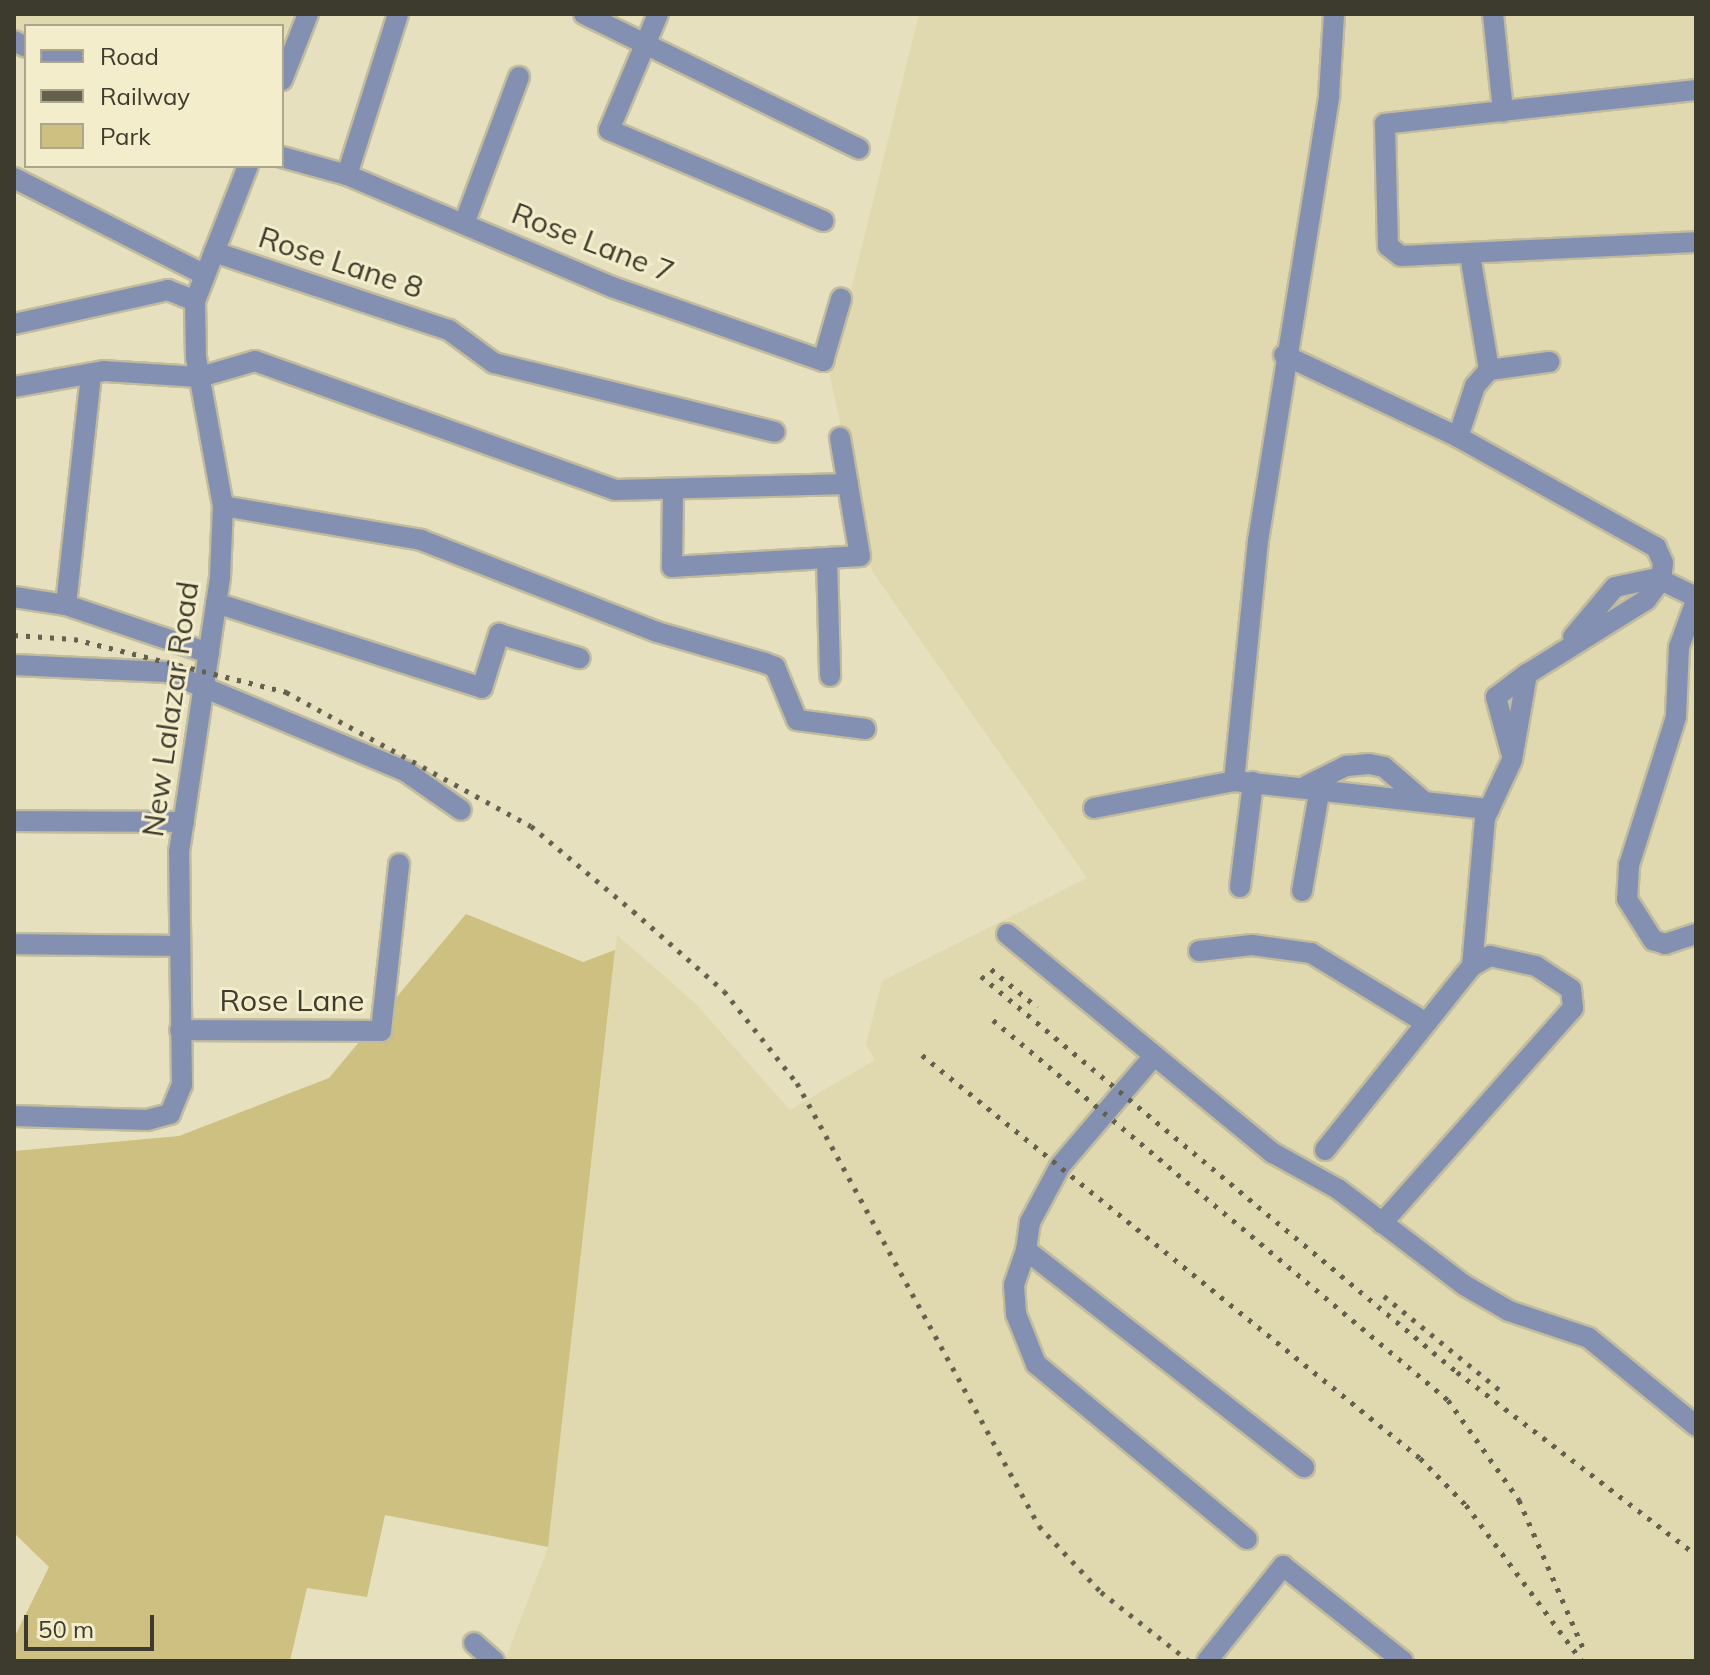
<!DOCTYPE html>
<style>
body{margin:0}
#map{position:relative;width:1710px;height:1675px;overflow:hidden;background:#e6e0be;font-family:Mulish,sans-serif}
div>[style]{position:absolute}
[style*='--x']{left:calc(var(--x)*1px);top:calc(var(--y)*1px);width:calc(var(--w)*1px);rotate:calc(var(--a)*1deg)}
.built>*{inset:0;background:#e0d8ae}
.green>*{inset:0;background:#cdc081}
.roads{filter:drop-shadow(2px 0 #c1bc9e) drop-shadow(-2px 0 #c1bc9e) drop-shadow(0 2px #c1bc9e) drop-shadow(0 -2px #c1bc9e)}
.minor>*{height:20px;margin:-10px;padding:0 10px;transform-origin:10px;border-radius:10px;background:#8490b1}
.rail>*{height:5px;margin-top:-2.5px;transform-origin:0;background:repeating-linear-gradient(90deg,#63604e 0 4px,transparent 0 12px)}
span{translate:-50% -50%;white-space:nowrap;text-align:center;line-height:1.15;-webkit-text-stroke:6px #f4edcb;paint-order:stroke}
.street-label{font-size:30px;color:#3d3b2d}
.frame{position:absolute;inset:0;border:16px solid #3d3b2d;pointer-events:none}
.legend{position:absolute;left:24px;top:24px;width:260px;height:144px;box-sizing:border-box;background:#f4edcb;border:2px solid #aba68c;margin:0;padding:10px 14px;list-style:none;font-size:24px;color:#3d3b2d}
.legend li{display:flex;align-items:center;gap:16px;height:40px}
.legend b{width:40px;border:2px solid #aba68c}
.scale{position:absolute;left:24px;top:1615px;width:130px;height:36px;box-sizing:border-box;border:4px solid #3d3b2d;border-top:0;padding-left:10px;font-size:24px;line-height:28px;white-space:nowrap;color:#3d3b2d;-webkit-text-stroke:6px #f4edcb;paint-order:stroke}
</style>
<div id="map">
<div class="built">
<div style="clip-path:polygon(14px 14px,294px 14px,282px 41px,282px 26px,26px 26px,26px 47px,14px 41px)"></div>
<div style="clip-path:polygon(919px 14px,1696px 14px,1696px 1661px,505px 1661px,548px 1547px,617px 935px,695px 1003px,790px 1110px,875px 1060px,866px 1044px,882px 981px,1087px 878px,872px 571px,830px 376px)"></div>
</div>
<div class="green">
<div style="clip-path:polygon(466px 914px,583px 962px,615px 950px,548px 1547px,385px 1515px,367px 1597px,307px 1588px,290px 1661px,14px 1661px,14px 1638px,49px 1567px,14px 1533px,14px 1151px,179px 1136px,329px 1078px)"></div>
</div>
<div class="roads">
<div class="minor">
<div style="--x:584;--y:14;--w:306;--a:26.1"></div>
<div style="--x:658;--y:14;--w:126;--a:112.9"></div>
<div style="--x:609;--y:130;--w:233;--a:23"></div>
<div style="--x:1493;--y:14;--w:98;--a:84.1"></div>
<div style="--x:14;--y:41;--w:13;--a:27"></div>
<div style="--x:282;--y:80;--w:71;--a:-68.5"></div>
<div style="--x:1696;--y:90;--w:313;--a:173.8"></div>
<div style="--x:1385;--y:124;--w:122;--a:88.6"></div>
<div style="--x:1388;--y:246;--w:16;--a:38"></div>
<div style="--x:1401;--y:256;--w:295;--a:-2.7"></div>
<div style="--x:282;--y:157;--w:67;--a:15.5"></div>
<div style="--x:347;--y:175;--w:288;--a:22.9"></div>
<div style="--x:612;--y:287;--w:224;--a:19.3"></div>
<div style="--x:823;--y:361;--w:65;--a:-73.8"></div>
<div style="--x:347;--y:175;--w:169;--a:-72.4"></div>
<div style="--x:14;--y:178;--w:214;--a:26.9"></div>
<div style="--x:464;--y:224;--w:157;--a:-69.5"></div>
<div style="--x:214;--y:252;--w:248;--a:18.4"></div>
<div style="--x:449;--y:330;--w:56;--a:36.3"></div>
<div style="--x:494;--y:363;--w:289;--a:13.8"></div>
<div style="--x:1470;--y:255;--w:117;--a:80.6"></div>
<div style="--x:14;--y:324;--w:158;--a:-12.4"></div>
<div style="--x:168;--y:290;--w:29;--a:22"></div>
<div style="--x:1284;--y:355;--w:192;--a:25.2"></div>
<div style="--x:1458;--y:437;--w:227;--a:29.1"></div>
<div style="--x:1656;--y:547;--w:17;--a:66"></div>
<div style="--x:1663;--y:563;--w:17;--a:97"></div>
<div style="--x:1661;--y:580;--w:25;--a:127"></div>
<div style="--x:1646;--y:600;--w:140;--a:148.1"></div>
<div style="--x:1527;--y:674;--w:87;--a:99.9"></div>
<div style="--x:1512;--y:760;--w:64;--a:115"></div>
<div style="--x:1485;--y:818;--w:149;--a:95"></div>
<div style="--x:200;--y:377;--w:57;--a:-16.2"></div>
<div style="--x:255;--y:361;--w:382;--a:19.7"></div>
<div style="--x:615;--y:490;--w:233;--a:-1.5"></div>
<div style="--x:14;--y:387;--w:91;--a:-10.1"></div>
<div style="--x:104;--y:371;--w:96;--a:3.6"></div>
<div style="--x:1458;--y:437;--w:54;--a:-71.6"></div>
<div style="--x:1475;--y:386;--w:21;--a:-49"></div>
<div style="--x:1489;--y:370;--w:61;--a:-7.6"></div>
<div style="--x:673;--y:492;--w:75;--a:90.8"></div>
<div style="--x:672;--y:567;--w:188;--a:-3.3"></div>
<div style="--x:860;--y:556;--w:120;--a:-99.6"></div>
<div style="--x:223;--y:506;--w:201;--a:9.7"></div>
<div style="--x:421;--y:540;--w:253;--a:21.3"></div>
<div style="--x:657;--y:632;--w:112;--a:16"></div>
<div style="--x:765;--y:663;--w:11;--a:22"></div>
<div style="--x:775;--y:667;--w:57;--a:67.5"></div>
<div style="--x:797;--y:720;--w:69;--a:7.5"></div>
<div style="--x:827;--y:558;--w:118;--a:88.5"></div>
<div style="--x:1661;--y:580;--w:39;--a:26"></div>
<div style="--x:14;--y:597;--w:53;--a:8.7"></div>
<div style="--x:66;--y:605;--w:151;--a:18.6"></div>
<div style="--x:1696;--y:601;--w:49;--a:110.3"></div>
<div style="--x:1679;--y:647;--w:70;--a:92.5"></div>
<div style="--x:1676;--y:717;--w:155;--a:107.6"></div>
<div style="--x:1629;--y:865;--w:34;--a:93"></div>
<div style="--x:1627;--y:899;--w:49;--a:57.6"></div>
<div style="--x:1653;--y:940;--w:13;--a:18"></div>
<div style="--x:1665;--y:944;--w:33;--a:-18"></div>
<div style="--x:216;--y:603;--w:279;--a:17.7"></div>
<div style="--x:482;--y:688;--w:57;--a:-72.5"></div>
<div style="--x:499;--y:634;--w:84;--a:16.7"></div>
<div style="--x:66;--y:605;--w:233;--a:-83.8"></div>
<div style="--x:1573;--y:637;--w:65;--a:-50"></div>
<div style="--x:1615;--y:587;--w:48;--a:-12"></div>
<div style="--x:14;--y:665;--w:153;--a:2.6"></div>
<div style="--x:167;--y:672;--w:258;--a:22.6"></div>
<div style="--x:405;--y:771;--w:68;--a:34.9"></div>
<div style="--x:1511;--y:752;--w:57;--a:-105.3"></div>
<div style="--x:1496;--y:697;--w:39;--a:-37"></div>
<div style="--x:1234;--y:781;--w:241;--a:-84.3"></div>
<div style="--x:1258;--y:541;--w:451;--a:-80.9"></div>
<div style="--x:1329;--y:96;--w:82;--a:-86.5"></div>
<div style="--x:1306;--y:786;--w:45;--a:-26.6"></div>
<div style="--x:1346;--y:766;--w:23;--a:-5"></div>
<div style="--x:1369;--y:764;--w:15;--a:11"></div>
<div style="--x:1384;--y:767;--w:49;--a:40.9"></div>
<div style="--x:1094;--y:808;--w:143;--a:-10.9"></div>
<div style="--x:1234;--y:781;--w:257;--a:6.3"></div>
<div style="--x:14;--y:821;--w:170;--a:0.3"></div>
<div style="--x:1240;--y:887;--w:106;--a:-82.9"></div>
<div style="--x:1302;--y:891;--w:105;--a:-80.1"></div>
<div style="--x:1007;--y:934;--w:345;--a:39.5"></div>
<div style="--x:1273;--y:1153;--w:74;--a:29"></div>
<div style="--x:1338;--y:1189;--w:158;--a:37.3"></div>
<div style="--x:1464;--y:1285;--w:52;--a:30"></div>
<div style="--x:1509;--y:1311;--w:84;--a:18.6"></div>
<div style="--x:1589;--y:1338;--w:139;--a:39.4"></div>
<div style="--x:14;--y:944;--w:162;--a:0.7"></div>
<div style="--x:1199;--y:951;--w:53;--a:-6.5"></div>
<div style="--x:1252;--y:945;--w:60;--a:7.7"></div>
<div style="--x:1311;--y:953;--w:135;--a:31.3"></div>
<div style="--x:180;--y:1030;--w:201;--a:0.3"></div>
<div style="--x:381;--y:1031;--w:168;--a:-83.8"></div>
<div style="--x:1153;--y:1057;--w:143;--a:130.5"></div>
<div style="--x:1060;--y:1166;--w:64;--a:118.2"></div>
<div style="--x:1030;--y:1222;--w:28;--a:98"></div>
<div style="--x:1026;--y:1250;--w:353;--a:38"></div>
<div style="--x:14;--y:1116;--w:133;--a:1.7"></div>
<div style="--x:147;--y:1120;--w:24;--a:-15"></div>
<div style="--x:170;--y:1114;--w:31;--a:-68"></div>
<div style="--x:182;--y:1085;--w:233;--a:-90.7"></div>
<div style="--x:179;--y:852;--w:278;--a:-81.5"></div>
<div style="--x:220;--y:577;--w:71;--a:-87.6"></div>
<div style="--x:223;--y:506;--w:150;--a:-100.3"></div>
<div style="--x:196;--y:358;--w:57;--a:-91"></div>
<div style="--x:195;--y:301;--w:145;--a:-68.6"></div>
<div style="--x:1325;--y:1150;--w:236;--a:-51.4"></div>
<div style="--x:1472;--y:966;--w:21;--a:-29"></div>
<div style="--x:1490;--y:956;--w:47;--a:12.3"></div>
<div style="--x:1536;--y:966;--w:42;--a:33.3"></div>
<div style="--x:1571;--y:989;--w:19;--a:84"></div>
<div style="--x:1573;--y:1008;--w:288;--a:131.6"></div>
<div style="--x:1026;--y:1250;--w:37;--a:109"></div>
<div style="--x:1014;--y:1285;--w:29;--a:86"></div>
<div style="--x:1016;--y:1314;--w:54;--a:68.2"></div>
<div style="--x:1036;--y:1364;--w:274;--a:39.7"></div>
<div style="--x:474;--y:1643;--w:27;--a:42"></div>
<div style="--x:1207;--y:1661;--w:122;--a:-51.3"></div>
<div style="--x:1283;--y:1566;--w:153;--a:38.4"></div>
</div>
</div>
<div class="rail">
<div style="--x:14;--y:635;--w:60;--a:3.8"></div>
<div style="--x:74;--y:639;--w:219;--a:14"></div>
<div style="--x:286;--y:692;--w:279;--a:28.7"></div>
<div style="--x:531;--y:826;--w:133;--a:39.8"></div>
<div style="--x:633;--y:911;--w:121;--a:41.3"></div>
<div style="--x:724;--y:991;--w:117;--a:51.6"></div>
<div style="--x:797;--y:1083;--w:505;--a:61.35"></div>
<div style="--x:1039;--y:1526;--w:91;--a:46.8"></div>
<div style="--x:1101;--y:1592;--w:112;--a:38.1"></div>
<div style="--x:991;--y:969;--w:60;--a:39.6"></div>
<div style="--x:981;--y:976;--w:619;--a:39.76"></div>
<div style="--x:1457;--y:1372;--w:301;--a:37.4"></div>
<div style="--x:993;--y:1020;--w:593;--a:39.87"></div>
<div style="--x:1448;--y:1400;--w:123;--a:54.6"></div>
<div style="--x:1519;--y:1500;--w:163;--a:66.6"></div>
<div style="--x:922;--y:1055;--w:641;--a:38.98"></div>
<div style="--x:1420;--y:1458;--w:66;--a:45.6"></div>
<div style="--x:1466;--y:1505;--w:194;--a:53.4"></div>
<div style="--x:1384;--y:1296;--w:152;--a:39.1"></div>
</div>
<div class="street-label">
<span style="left:593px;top:242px;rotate:21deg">Rose Lane 7</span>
<span style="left:341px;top:262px;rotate:18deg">Rose Lane 8</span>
<span style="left:170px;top:709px;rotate:-82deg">New Lalazar Road</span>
<span style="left:292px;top:1000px">Rose Lane</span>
</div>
<div class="frame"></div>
<ul class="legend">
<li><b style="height:10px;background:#8490b1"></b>Road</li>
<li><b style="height:10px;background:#63604e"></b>Railway</li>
<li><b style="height:22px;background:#cdc081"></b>Park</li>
</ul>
<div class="scale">50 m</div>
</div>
